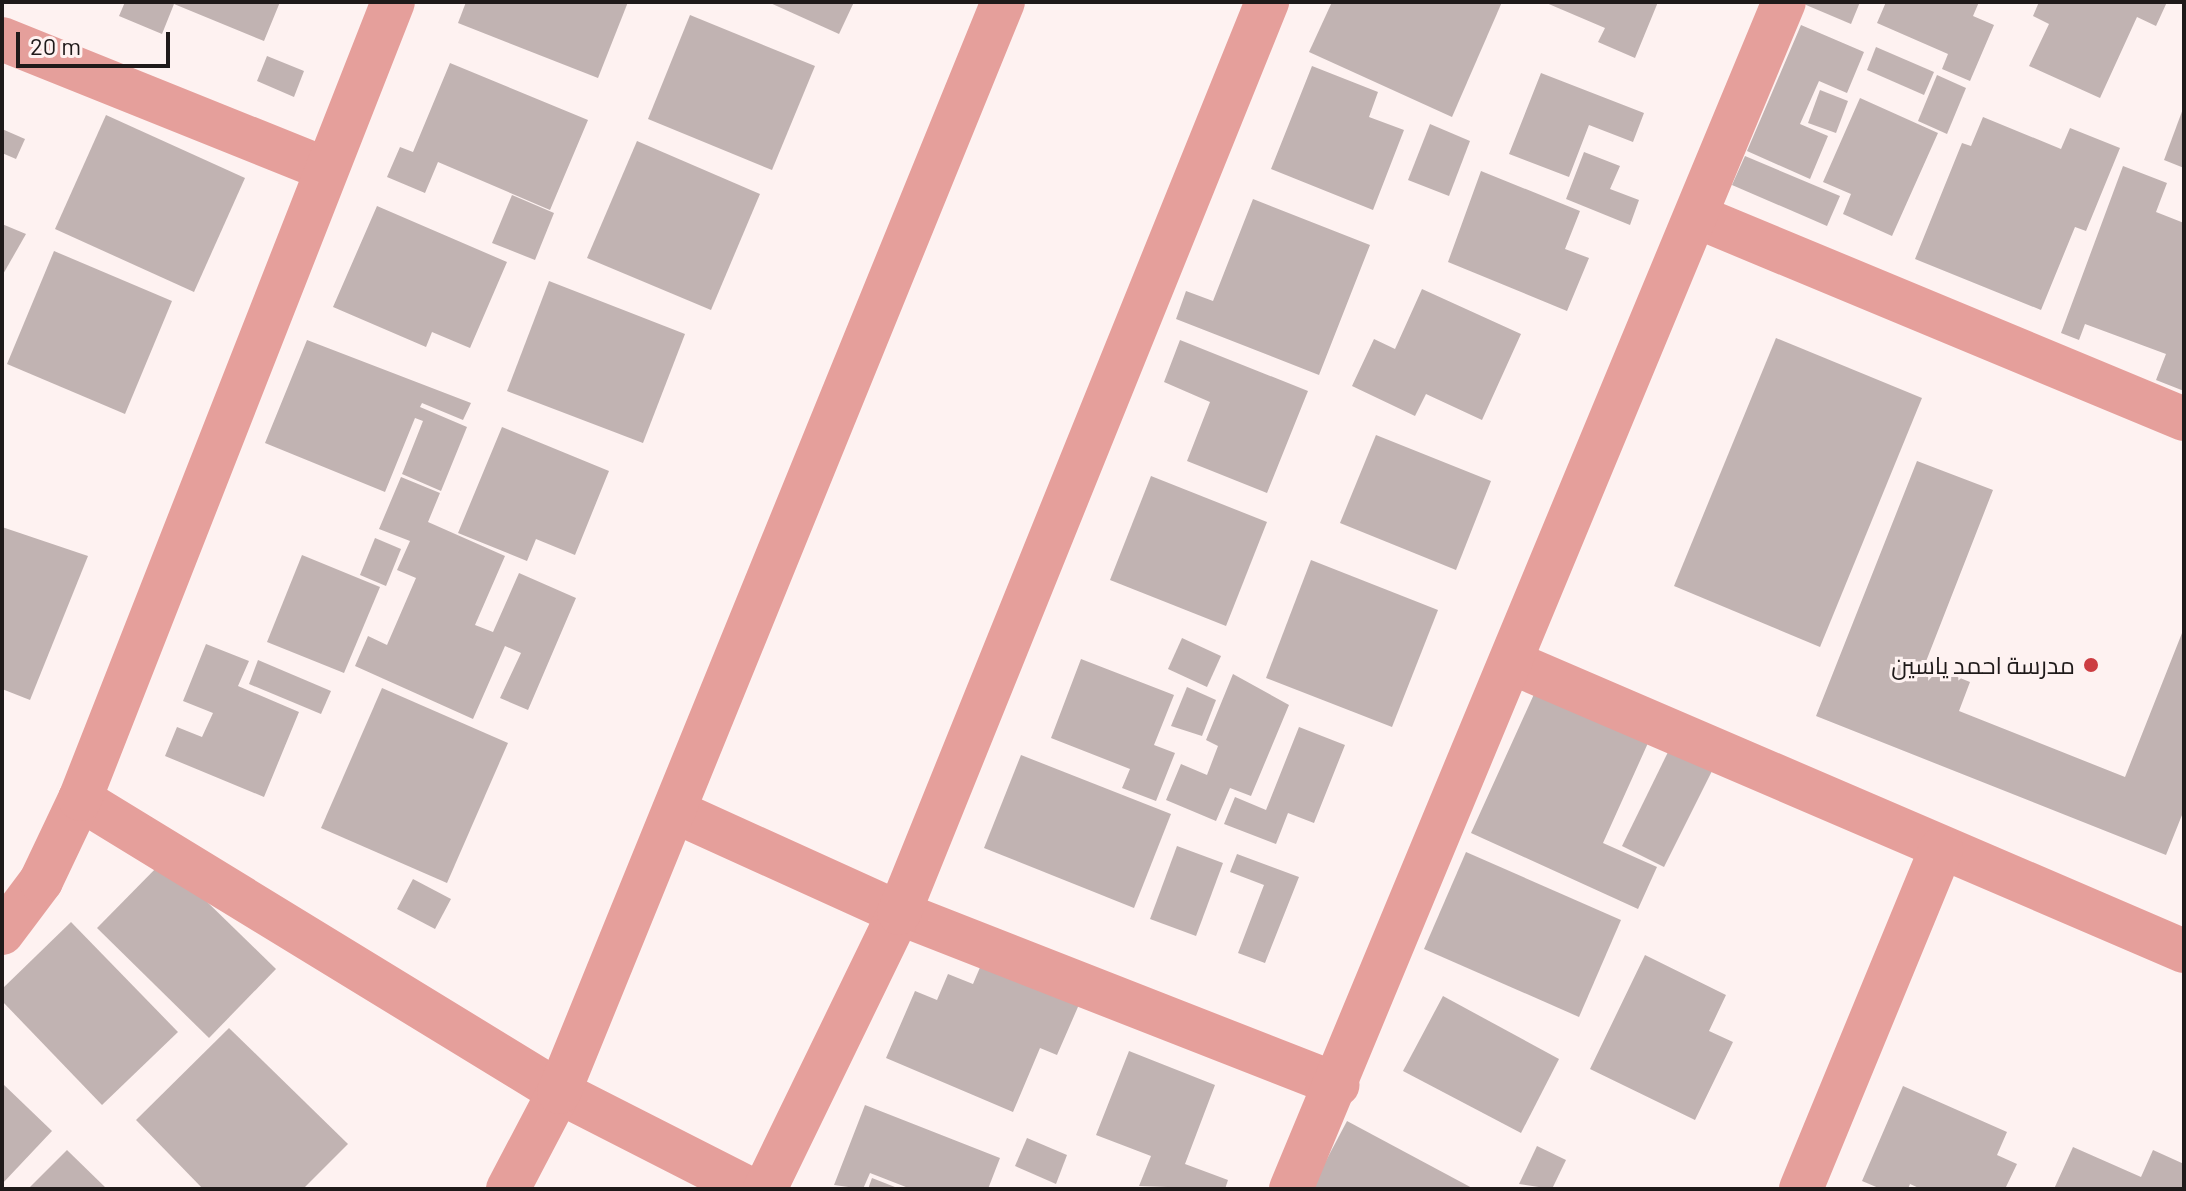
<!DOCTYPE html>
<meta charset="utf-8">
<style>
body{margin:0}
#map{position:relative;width:2186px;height:1191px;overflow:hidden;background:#fef2f1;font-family:Barlow,Cairo,sans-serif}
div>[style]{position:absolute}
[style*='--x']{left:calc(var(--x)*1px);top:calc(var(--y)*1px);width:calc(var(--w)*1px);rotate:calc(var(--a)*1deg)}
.building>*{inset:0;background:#c1b3b2}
.minor>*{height:44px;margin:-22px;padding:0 22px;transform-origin:22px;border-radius:22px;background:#e59f9b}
.dots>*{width:22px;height:22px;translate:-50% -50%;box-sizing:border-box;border:4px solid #fef2f1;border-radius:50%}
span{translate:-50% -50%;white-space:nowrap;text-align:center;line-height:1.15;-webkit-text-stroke:6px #fef2f1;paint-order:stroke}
.poi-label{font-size:24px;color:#1f1a1a}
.right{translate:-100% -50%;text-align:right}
.frame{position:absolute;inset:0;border:4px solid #1f1a1a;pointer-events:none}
.scale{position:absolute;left:16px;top:32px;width:154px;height:36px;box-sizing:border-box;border:4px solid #1f1a1a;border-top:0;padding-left:10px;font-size:24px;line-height:28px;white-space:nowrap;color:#1f1a1a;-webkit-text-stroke:6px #fef2f1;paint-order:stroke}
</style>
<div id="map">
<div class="building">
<div style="clip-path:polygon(125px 2px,280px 2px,264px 41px,174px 4px,162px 34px,119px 16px)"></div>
<div style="clip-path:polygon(466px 2px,628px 2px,598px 78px,458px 23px)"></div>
<div style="clip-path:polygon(768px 2px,854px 2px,839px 34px)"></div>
<div style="clip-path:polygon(1332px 2px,1502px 2px,1452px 117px,1309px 52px)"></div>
<div style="clip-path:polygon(1544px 2px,1658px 2px,1635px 58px,1598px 42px,1605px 28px)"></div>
<div style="clip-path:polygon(1799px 2px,1860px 2px,1851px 24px)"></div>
<div style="clip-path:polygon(1886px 2px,1979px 2px,1973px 16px,1994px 25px,1970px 81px,1942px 69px,1948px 54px,1877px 23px)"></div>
<div style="clip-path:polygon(2039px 2px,2167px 2px,2156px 26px,2137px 17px,2100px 98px,2029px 66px,2049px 24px,2033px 16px)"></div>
<div style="clip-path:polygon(690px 15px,815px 66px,772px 170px,648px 119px)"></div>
<div style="clip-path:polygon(1801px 25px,1864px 52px,1847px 93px,1819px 81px,1800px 124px,1828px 136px,1810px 179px,1747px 151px)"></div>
<div style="clip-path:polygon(1876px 47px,1934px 72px,1924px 95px,1867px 70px)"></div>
<div style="clip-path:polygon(267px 56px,304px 71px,294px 97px,257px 81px)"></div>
<div style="clip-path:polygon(450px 63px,588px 120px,550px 210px,438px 162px,425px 193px,387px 177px,400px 147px,413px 152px)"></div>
<div style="clip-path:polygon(1312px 66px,1378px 92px,1369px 117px,1404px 130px,1373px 210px,1271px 169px)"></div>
<div style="clip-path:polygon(1541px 73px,1644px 113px,1633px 142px,1589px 125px,1569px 177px,1509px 154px)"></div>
<div style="clip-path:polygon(1937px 75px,1966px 88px,1947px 134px,1918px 121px)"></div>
<div style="clip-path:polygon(1820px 90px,1848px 101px,1836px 133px,1808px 123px)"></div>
<div style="clip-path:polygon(1860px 98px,1938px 133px,1892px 236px,1843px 214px,1851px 194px,1823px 182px)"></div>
<div style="clip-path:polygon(2184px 106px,2184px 168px,2164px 160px)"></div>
<div style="clip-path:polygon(106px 115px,245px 178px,194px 292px,55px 229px)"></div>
<div style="clip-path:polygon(1983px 117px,2061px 149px,2070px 128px,2120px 148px,2086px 231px,2075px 227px,2041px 310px,1915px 259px,1962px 143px,1971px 146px)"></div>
<div style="clip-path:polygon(1430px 124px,1470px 141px,1449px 196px,1408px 180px)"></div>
<div style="clip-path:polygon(2px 129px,25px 139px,16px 159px,2px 153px)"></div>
<div style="clip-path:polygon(637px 141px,760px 194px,711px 310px,587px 258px)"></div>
<div style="clip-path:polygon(1584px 152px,1620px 166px,1610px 189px,1639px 200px,1630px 225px,1566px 199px)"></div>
<div style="clip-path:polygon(1745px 156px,1840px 196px,1827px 226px,1732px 185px)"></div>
<div style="clip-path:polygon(2123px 166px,2167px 183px,2156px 212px,2184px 223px,2184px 391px,2156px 380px,2166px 354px,2085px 324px,2079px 340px,2061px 333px)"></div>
<div style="clip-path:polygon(1481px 171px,1580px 211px,1565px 249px,1589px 258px,1567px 311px,1448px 262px)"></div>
<div style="clip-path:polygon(512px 195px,554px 213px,535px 260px,492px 243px)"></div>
<div style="clip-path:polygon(1253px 199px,1370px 245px,1319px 375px,1176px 319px,1186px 291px,1213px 301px)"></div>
<div style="clip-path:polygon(377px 206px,507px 262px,470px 348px,432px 332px,426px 347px,333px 307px)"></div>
<div style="clip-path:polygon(2px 224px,26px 234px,2px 276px)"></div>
<div style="clip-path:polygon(54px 251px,172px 301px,125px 414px,7px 364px)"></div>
<div style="clip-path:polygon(549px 281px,685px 334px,643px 443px,507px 391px)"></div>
<div style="clip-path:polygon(1422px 289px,1521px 334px,1482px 420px,1426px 394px,1415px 416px,1352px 386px,1374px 339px,1395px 349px)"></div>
<div style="clip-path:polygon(1776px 338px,1922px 398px,1820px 647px,1674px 586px)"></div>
<div style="clip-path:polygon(307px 340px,471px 403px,463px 420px,422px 403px,420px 407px,467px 427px,441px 491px,402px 474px,423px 421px,415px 418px,385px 492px,265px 443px)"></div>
<div style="clip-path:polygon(1180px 340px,1308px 391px,1267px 493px,1187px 461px,1210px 402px,1164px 382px)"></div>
<div style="clip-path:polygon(502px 427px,609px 471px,575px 555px,536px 539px,527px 561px,458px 533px)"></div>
<div style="clip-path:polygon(1376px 435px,1491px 481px,1456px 570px,1340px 523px)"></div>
<div style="clip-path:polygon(1917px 461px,1993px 490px,1925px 664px,1970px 682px,1959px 711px,2125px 777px,2184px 628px,2184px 810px,2166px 855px,1816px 716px)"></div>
<div style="clip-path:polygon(1151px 476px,1267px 522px,1226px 626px,1110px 580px)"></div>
<div style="clip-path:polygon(401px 477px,440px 493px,428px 522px,505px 556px,475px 625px,493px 632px,519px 573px,576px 598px,528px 710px,500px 698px,521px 653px,505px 646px,473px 719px,355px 666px,368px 636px,387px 645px,416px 578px,397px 570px,410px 541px,379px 529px)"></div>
<div style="clip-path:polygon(2px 527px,88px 556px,30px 700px,2px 689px)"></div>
<div style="clip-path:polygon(375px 538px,401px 549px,386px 586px,360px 575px)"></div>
<div style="clip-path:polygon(302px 555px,380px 587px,344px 673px,267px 642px)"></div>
<div style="clip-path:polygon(1311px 560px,1438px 610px,1392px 727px,1266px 678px)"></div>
<div style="clip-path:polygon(1182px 638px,1221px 656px,1207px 687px,1168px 669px)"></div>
<div style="clip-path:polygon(206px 644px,249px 661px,238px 686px,299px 712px,264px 797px,165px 756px,177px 727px,202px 737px,213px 713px,183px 701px)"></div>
<div style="clip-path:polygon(1081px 659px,1174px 695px,1154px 745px,1175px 753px,1156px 801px,1122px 788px,1130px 769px,1051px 738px)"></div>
<div style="clip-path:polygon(258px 660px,331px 691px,321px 714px,249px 684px)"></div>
<div style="clip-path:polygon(1233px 674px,1289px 705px,1251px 796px,1230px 788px,1216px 821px,1166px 800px,1181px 764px,1207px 775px,1218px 746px,1206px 740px)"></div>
<div style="clip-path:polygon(1187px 687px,1216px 700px,1202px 736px,1171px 726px)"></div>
<div style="clip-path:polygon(382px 688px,508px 743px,447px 883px,321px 828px)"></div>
<div style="clip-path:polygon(1535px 692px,1648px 743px,1603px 843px,1657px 867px,1638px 909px,1471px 833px)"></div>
<div style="clip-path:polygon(1299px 727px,1345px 745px,1314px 823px,1288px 813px,1276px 844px,1224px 824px,1235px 797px,1266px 810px)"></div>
<div style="clip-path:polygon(1669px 750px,1712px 771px,1664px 867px,1622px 846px)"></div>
<div style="clip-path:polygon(1021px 755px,1171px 814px,1134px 908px,984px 848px)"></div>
<div style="clip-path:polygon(1177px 846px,1223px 863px,1196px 936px,1150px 919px)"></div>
<div style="clip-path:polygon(1466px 852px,1621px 920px,1579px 1017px,1424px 949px)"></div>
<div style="clip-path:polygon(1237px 854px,1299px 877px,1265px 963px,1238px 953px,1264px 885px,1230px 872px)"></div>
<div style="clip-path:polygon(164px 860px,276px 969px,209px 1038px,97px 928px)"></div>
<div style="clip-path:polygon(413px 879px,451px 899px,435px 929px,397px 909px)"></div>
<div style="clip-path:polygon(71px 922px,178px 1032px,102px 1105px,2px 1001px,2px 989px)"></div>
<div style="clip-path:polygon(1645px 955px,1726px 995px,1709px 1031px,1733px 1042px,1695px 1120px,1590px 1069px)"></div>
<div style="clip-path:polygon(984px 958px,1081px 1000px,1057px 1055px,1040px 1048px,1013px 1112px,886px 1058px,915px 991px,937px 1000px,948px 974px,973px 984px)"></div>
<div style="clip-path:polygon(1443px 996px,1559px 1059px,1521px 1133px,1403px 1071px)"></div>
<div style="clip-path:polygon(229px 1028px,348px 1144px,303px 1189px,203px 1189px,136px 1120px)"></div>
<div style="clip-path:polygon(1129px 1051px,1215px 1085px,1185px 1164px,1228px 1180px,1225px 1189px,1139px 1186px,1151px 1156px,1096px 1135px)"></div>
<div style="clip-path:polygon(2px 1083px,52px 1131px,2px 1184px)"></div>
<div style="clip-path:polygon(1903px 1086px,2007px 1132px,1997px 1155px,2017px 1164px,2005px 1189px,1921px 1189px,1910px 1184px,1908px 1189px,1881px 1189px,1862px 1181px)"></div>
<div style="clip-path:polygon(865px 1105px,1000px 1158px,988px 1189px,911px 1189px,870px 1173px,863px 1189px,834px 1185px)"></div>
<div style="clip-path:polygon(1347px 1121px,1474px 1189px,1311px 1189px)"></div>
<div style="clip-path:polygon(1027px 1138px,1067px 1155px,1056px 1184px,1015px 1166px)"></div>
<div style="clip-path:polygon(1537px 1146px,1566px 1160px,1552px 1189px,1519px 1184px)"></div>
<div style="clip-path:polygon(2073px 1147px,2141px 1177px,2153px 1150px,2184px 1164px,2184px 1189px,2054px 1189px)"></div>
<div style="clip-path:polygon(67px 1150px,107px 1189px,28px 1189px)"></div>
<div style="clip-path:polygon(872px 1178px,900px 1189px,868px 1189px)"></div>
</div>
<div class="minor">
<div style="--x:2;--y:39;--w:349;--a:21.9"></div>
<div style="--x:1698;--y:217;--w:526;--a:22.57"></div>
<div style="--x:1513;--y:663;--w:730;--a:23.23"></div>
<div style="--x:80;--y:799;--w:562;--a:31.45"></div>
<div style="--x:559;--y:1092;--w:213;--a:27"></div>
<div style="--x:674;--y:811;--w:247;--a:24.4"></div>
<div style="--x:899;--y:913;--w:471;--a:21.4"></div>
<div style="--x:2;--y:933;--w:65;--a:-53.1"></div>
<div style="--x:41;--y:881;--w:91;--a:-64.6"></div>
<div style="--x:80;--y:799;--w:856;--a:-68.56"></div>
<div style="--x:508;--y:1189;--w:110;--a:-62.3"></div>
<div style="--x:559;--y:1092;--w:1177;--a:-67.84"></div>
<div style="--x:765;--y:1189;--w:307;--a:-64.1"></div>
<div style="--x:899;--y:913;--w:983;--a:-68"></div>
<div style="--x:1291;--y:1189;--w:1285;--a:-67.45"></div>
<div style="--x:1801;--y:1189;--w:368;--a:-67.6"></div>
</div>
<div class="dots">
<div style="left:2091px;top:665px;background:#cc3d42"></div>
</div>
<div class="poi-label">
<span class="right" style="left:2075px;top:665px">مدرسة احمد ياسين</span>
</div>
<div class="frame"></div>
<div class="scale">20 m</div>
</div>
